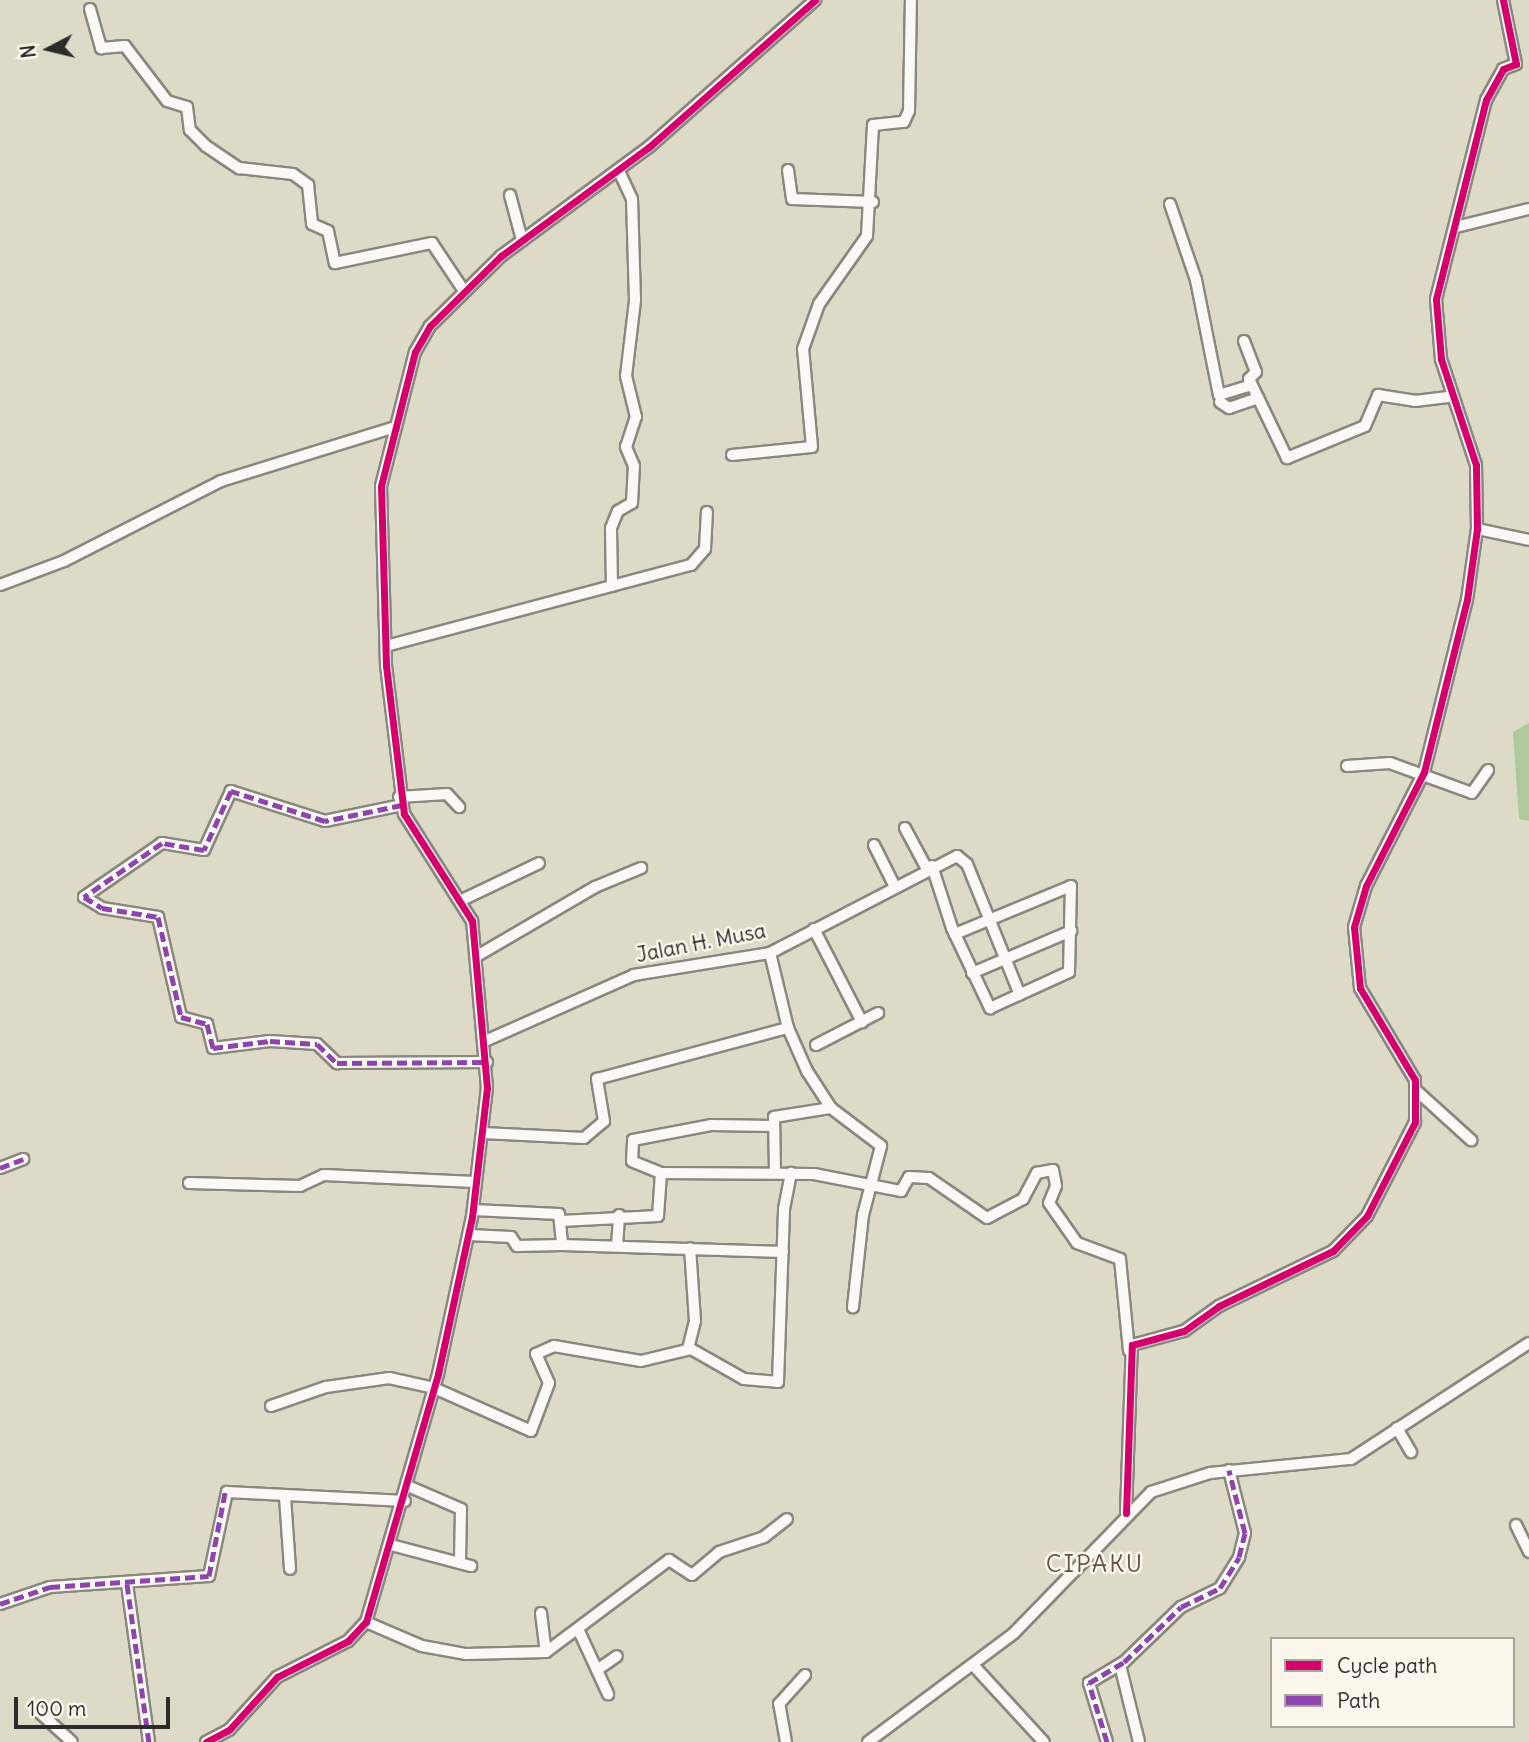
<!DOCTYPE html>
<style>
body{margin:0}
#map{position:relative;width:1529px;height:1742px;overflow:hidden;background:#dddac7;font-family:Delius,sans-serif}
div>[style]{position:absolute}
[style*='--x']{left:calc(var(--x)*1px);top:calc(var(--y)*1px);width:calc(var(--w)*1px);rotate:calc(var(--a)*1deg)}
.forest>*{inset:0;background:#acca9c}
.roads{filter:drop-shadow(2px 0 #89887e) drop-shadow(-2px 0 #89887e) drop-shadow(0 2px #89887e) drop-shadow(0 -2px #89887e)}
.minor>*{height:10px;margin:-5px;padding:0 5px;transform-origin:5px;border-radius:5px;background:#faf9f7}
.quiet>*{height:5px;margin-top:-2.5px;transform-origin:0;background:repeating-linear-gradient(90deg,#8e44ad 0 10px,transparent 0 15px)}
.cycleway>*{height:7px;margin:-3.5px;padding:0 3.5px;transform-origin:3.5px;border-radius:3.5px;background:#d6006c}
span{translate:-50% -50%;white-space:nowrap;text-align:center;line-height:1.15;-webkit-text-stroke:5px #fbf7ec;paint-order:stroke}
.street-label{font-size:21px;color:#2b2b2b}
.quarter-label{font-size:24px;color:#695048;letter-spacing:2px}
.legend{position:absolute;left:1270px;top:1637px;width:245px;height:91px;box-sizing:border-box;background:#fbf7ec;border:2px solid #a8a59f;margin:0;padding:9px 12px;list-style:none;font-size:21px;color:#2b2b2b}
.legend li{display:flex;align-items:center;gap:14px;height:35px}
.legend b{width:35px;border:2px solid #a8a59f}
.north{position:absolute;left:14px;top:14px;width:70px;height:70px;-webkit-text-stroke:5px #fbf7ec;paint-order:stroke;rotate:263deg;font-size:19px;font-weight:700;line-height:28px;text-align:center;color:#2b2b2b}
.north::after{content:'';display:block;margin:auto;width:24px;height:32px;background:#2b2b2b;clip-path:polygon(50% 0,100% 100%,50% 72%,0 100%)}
.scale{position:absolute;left:14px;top:1697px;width:156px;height:32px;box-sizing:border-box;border:4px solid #2b2b2b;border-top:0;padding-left:9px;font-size:21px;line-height:24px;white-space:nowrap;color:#2b2b2b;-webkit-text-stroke:5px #fbf7ec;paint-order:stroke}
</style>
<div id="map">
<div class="forest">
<div style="clip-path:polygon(1529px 723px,1529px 821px,1519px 819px,1513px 732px)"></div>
</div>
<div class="roads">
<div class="minor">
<div style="--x:90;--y:9;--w:41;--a:74.2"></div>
<div style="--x:101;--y:48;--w:24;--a:-5"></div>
<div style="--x:125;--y:46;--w:69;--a:52.6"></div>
<div style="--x:167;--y:101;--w:21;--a:17"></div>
<div style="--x:187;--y:107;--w:23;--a:83"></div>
<div style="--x:190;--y:130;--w:23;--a:45"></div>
<div style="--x:206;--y:146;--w:40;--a:34"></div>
<div style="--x:239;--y:168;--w:54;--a:6.3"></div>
<div style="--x:293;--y:174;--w:19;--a:36"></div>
<div style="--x:308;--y:185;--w:39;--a:84"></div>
<div style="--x:312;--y:224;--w:17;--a:24"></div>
<div style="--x:328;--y:231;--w:33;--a:78"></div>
<div style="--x:335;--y:263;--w:99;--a:-11.7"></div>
<div style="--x:432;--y:243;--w:58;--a:56.3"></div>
<div style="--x:788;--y:170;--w:29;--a:82"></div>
<div style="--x:792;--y:199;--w:81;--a:2.1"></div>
<div style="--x:510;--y:195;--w:47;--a:75.1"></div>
<div style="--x:1170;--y:204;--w:80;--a:71.1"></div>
<div style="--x:1196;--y:280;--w:117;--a:78.7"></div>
<div style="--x:1219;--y:395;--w:34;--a:-17"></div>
<div style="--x:1456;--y:227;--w:75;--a:-13.9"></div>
<div style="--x:1244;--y:341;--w:33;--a:69"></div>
<div style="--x:1256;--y:372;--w:10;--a:135"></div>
<div style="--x:1249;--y:379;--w:88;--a:64.3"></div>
<div style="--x:1287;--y:458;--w:84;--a:-22.3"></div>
<div style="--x:1365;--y:426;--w:34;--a:-67"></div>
<div style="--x:1378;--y:395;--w:37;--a:9"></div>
<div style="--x:1415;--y:401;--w:35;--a:-7"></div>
<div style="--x:1220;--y:402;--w:11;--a:34"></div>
<div style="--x:1229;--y:408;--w:31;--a:-19"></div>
<div style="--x:732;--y:455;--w:80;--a:-5.7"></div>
<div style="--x:812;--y:447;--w:98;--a:-95.2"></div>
<div style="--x:803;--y:349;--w:48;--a:-70.4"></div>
<div style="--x:819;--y:304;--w:83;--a:-54.8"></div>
<div style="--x:867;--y:236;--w:111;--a:-86.9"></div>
<div style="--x:873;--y:125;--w:31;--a:-6"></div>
<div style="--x:904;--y:122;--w:12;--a:-66"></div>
<div style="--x:909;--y:111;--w:111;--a:-89"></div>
<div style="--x:1477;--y:529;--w:53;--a:11.9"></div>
<div style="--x:0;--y:585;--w:68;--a:-20.6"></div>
<div style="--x:64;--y:561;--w:176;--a:-27"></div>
<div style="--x:221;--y:481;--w:179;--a:-17.2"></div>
<div style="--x:612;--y:586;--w:58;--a:-91"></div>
<div style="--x:611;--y:528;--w:18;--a:-68"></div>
<div style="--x:618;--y:511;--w:16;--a:-30"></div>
<div style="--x:632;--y:503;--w:37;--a:-87"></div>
<div style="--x:634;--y:466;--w:21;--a:-113"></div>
<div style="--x:626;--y:447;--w:32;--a:-72"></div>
<div style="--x:636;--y:417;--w:42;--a:-103.7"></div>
<div style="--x:626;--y:376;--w:77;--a:-83.2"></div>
<div style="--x:635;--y:300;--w:101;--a:-91.7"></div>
<div style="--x:632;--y:199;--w:31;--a:-115"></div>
<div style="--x:386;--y:646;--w:316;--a:-14.9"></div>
<div style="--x:691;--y:565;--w:21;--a:-49"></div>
<div style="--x:705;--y:549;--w:37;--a:-87"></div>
<div style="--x:1347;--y:766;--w:43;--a:-4"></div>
<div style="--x:1390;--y:763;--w:87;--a:20.1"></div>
<div style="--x:1472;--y:793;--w:28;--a:-55"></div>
<div style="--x:399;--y:797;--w:48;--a:-3.6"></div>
<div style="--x:447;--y:794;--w:18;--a:47"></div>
<div style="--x:402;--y:805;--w:79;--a:168.3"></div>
<div style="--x:325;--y:821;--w:99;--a:-162.3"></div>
<div style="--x:231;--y:791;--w:65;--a:114.6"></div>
<div style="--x:204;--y:850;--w:43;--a:-170.5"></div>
<div style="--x:162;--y:843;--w:95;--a:145.3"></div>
<div style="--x:84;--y:897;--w:21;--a:31"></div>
<div style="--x:102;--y:908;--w:57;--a:9.1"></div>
<div style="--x:158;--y:917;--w:103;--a:77"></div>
<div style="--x:181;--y:1017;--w:27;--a:15"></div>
<div style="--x:207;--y:1024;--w:25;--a:76"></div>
<div style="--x:213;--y:1048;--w:57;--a:-7"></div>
<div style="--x:270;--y:1041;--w:47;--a:3.7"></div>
<div style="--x:317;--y:1044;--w:28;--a:44"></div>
<div style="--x:337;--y:1063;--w:150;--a:-0.4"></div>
<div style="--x:905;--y:828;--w:47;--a:61.8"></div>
<div style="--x:874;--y:845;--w:45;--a:63.4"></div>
<div style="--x:932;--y:866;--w:65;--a:72.1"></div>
<div style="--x:952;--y:928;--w:89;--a:64.6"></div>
<div style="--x:990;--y:1008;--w:87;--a:-24.5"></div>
<div style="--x:1069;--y:972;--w:86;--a:-88.7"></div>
<div style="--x:1071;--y:886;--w:126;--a:157.5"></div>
<div style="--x:464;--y:899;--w:83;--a:-25.6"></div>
<div style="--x:814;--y:929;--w:105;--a:62.7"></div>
<div style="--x:770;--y:953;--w:77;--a:76.5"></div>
<div style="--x:788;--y:1028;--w:47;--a:66.2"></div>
<div style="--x:807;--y:1071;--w:44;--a:57"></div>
<div style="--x:831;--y:1108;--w:63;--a:37.2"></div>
<div style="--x:881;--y:1146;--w:71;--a:104.6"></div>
<div style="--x:863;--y:1215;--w:93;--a:96.2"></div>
<div style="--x:477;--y:956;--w:137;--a:-30.3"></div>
<div style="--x:595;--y:887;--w:50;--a:-22.4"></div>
<div style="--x:972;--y:973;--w:108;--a:-23"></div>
<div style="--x:485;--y:1041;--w:163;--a:-23.9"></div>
<div style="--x:634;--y:975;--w:138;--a:-9.2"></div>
<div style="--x:770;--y:953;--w:211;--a:-27.4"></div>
<div style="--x:957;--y:856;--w:13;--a:39"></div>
<div style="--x:967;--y:864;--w:141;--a:68"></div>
<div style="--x:816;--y:1045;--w:70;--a:-27.3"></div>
<div style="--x:1418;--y:1092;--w:72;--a:42.2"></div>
<div style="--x:483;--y:1133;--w:101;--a:2.8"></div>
<div style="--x:584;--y:1138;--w:26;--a:-40"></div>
<div style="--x:604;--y:1121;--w:43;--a:-99.5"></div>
<div style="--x:597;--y:1079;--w:198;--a:-15"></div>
<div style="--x:0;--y:1168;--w:25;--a:-21"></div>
<div style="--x:775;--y:1172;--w:55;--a:-91"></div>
<div style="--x:774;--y:1117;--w:58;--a:-9"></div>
<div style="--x:661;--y:1173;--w:31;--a:-158"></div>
<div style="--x:632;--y:1161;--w:21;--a:-87"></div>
<div style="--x:633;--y:1140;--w:79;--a:-10.9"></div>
<div style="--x:711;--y:1125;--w:62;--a:0.9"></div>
<div style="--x:189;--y:1183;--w:111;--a:1.5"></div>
<div style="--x:300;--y:1186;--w:26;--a:-25"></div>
<div style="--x:324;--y:1175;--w:151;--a:2.7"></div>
<div style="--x:473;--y:1210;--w:86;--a:2.7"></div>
<div style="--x:559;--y:1214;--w:31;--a:84"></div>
<div style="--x:562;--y:1245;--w:221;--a:1.8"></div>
<div style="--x:561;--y:1221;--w:97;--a:-3"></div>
<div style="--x:658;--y:1216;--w:43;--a:-86"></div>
<div style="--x:661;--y:1173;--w:153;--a:0.4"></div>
<div style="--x:814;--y:1174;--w:89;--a:11.1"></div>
<div style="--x:901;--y:1191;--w:16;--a:-60"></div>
<div style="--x:909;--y:1177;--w:20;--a:3"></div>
<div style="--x:929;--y:1178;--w:70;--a:34.6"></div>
<div style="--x:987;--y:1218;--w:41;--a:-27.8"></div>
<div style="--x:1023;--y:1199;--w:30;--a:-62"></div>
<div style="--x:1037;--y:1173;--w:16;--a:-11"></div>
<div style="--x:1053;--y:1170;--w:16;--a:79"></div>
<div style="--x:1056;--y:1186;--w:18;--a:112"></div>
<div style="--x:1049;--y:1203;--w:49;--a:55"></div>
<div style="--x:1077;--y:1243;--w:46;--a:20.4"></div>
<div style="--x:1120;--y:1259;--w:92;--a:84.4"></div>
<div style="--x:469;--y:1235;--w:42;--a:2.7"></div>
<div style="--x:511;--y:1237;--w:11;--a:56"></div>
<div style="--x:517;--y:1246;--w:45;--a:-1.3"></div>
<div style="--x:617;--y:1246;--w:31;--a:-86"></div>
<div style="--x:688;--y:1349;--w:29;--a:-76"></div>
<div style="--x:695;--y:1321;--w:73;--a:-93.9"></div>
<div style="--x:271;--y:1406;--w:58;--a:-19.1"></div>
<div style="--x:326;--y:1387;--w:64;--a:-8.1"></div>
<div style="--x:389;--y:1378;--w:46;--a:12.5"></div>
<div style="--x:434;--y:1388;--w:106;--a:23.9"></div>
<div style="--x:531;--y:1431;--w:51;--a:-69.4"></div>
<div style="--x:549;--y:1383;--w:32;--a:-114"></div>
<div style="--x:536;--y:1354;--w:20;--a:-24"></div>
<div style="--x:554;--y:1346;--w:88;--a:9.8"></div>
<div style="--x:641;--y:1361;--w:51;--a:-13.5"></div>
<div style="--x:691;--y:1349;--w:61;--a:29.5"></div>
<div style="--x:744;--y:1379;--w:34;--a:5"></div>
<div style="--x:778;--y:1382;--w:173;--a:-88"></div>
<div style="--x:784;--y:1209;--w:37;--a:-79"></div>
<div style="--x:1397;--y:1428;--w:28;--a:60"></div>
<div style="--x:408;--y:1486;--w:58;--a:23.5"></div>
<div style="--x:461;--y:1509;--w:54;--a:91.1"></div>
<div style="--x:285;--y:1497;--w:72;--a:86"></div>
<div style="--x:1126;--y:1513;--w:168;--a:-88"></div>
<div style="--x:1132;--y:1345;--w:54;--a:-15.1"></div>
<div style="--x:1184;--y:1331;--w:43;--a:-35.5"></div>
<div style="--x:1219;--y:1306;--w:127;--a:-25.8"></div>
<div style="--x:1333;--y:1251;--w:49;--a:-45.8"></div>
<div style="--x:1367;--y:1216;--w:106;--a:-62.9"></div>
<div style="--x:1415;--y:1122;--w:42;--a:-90"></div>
<div style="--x:1415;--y:1080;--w:107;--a:-120.9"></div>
<div style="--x:1360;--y:988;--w:61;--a:-95.6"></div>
<div style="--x:1354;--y:927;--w:43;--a:-73.7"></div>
<div style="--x:1366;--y:886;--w:128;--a:-63"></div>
<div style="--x:1424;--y:772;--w:177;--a:-76"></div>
<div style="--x:1467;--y:600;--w:72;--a:-82"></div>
<div style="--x:1477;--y:529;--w:64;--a:-90.9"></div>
<div style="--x:1476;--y:465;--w:112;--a:-108.3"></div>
<div style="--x:1441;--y:359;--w:60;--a:-94.8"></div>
<div style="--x:1436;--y:299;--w:205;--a:-75.9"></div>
<div style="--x:1486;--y:100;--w:35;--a:-61"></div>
<div style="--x:1503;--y:69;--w:14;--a:-21"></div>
<div style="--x:1516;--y:64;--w:65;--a:-101.5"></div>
<div style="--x:1516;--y:1525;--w:30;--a:64"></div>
<div style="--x:391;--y:1545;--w:83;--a:14.7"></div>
<div style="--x:127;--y:1584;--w:160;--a:82.1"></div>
<div style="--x:0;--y:1604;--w:53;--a:-18.8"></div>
<div style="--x:50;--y:1587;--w:159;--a:-4"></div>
<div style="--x:209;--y:1576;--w:86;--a:-77.9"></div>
<div style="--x:227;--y:1492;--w:178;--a:2.9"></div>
<div style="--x:541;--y:1613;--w:39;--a:83"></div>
<div style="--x:366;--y:1622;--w:61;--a:23.2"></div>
<div style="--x:422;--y:1646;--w:45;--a:10.3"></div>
<div style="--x:466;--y:1654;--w:80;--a:-1.4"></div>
<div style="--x:546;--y:1652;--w:154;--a:-36.8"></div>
<div style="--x:669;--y:1560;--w:27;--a:33"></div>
<div style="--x:692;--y:1575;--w:35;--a:-40"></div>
<div style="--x:719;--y:1552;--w:47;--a:-18.4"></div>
<div style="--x:764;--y:1537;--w:29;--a:-38"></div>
<div style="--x:578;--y:1629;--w:72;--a:65.2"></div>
<div style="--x:1120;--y:1665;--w:79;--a:76.1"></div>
<div style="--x:974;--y:1666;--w:103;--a:47.4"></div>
<div style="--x:597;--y:1670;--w:24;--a:-35"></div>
<div style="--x:37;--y:1710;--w:47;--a:42.4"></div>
<div style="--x:206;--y:1742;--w:26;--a:-28"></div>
<div style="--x:229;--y:1730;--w:72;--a:-47.8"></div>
<div style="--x:277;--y:1677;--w:80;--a:-26.9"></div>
<div style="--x:348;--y:1641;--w:26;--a:-47"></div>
<div style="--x:366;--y:1622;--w:258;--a:-73.8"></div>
<div style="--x:438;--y:1374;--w:161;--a:-77.8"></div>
<div style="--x:472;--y:1217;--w:130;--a:-83.4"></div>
<div style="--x:487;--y:1088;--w:168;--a:-95.1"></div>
<div style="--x:472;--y:921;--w:127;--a:-122.4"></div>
<div style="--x:404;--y:814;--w:150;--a:-96.9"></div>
<div style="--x:386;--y:665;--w:179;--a:-91.6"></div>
<div style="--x:381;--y:486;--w:138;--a:-75.8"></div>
<div style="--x:415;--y:352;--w:30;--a:-60"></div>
<div style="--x:430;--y:326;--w:100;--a:-44.6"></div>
<div style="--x:501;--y:256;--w:184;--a:-36.4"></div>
<div style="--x:649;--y:147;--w:222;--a:-41.5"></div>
<div style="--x:786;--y:1742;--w:39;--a:-100"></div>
<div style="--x:779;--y:1704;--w:39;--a:-48"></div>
<div style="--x:868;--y:1742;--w:182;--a:-36.7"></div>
<div style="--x:1014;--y:1633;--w:197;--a:-45.8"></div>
<div style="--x:1151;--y:1492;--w:62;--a:-17.9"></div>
<div style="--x:1210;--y:1473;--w:142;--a:-5.7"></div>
<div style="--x:1351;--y:1459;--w:212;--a:-33.1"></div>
<div style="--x:1107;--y:1742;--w:62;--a:-107"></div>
<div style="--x:1089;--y:1683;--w:41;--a:-31"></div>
<div style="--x:1124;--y:1662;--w:79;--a:-44"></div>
<div style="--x:1181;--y:1607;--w:43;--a:-26"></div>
<div style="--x:1220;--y:1588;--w:36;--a:-58"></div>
<div style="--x:1239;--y:1557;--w:25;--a:-76"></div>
<div style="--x:1245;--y:1533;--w:65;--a:-104.3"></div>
</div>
</div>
<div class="quiet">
<div style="--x:402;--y:805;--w:79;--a:168.3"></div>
<div style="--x:325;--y:821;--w:99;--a:-162.3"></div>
<div style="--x:231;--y:791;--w:65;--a:114.6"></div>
<div style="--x:204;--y:850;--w:43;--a:-170.5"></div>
<div style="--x:162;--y:843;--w:95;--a:145.3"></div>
<div style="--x:84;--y:897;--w:21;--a:31"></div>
<div style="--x:102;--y:908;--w:57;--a:9.1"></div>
<div style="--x:158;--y:917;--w:103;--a:77"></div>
<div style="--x:181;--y:1017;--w:27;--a:15"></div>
<div style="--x:207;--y:1024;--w:25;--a:76"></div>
<div style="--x:213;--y:1048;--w:57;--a:-7"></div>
<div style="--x:270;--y:1041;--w:47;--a:3.7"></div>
<div style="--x:317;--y:1044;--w:28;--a:44"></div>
<div style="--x:337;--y:1063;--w:150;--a:-0.4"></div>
<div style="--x:0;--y:1168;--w:25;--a:-21"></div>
<div style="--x:127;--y:1584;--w:160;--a:82.1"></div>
<div style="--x:0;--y:1604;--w:53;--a:-18.8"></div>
<div style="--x:50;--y:1587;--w:159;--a:-4"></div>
<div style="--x:209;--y:1576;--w:85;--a:-79.1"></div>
<div style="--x:1107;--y:1742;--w:62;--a:-107"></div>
<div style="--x:1089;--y:1683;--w:41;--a:-31"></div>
<div style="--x:1124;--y:1662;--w:79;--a:-44"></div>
<div style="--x:1181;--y:1607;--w:43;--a:-26"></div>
<div style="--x:1220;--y:1588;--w:36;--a:-58"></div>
<div style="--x:1239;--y:1557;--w:25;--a:-76"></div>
<div style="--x:1245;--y:1533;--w:65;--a:-104.3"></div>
</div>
<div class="cycleway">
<div style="--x:1126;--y:1513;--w:168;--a:-88"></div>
<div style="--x:1132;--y:1345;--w:54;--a:-15.1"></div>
<div style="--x:1184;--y:1331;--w:43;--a:-35.5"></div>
<div style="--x:1219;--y:1306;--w:127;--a:-25.8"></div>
<div style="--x:1333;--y:1251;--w:49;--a:-45.8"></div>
<div style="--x:1367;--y:1216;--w:106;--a:-62.9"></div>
<div style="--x:1415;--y:1122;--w:42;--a:-90"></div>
<div style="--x:1415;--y:1080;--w:107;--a:-120.9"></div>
<div style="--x:1360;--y:988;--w:61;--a:-95.6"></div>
<div style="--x:1354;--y:927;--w:43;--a:-73.7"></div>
<div style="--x:1366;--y:886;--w:128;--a:-63"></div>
<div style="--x:1424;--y:772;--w:177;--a:-76"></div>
<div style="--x:1467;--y:600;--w:72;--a:-82"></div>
<div style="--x:1477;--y:529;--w:64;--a:-90.9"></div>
<div style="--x:1476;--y:465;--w:112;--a:-108.3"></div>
<div style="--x:1441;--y:359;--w:60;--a:-94.8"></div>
<div style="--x:1436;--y:299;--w:205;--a:-75.9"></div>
<div style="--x:1486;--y:100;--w:35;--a:-61"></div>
<div style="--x:1503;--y:69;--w:14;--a:-21"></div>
<div style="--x:1516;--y:64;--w:65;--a:-101.5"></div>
<div style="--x:206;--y:1742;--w:26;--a:-28"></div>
<div style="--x:229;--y:1730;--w:72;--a:-47.8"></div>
<div style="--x:277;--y:1677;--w:80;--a:-26.9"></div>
<div style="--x:348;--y:1641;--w:26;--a:-47"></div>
<div style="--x:366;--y:1622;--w:258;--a:-73.8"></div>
<div style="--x:438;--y:1374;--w:161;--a:-77.8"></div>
<div style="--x:472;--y:1217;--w:130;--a:-83.4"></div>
<div style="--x:487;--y:1088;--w:168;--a:-95.1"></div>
<div style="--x:472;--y:921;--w:127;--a:-122.4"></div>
<div style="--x:404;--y:814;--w:150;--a:-96.9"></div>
<div style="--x:386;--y:665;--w:179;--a:-91.6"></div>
<div style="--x:381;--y:486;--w:138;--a:-75.8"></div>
<div style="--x:415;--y:352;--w:30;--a:-60"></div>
<div style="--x:430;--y:326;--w:100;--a:-44.6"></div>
<div style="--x:501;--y:256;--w:184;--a:-36.4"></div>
<div style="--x:649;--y:147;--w:222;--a:-41.5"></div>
</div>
<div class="street-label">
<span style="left:701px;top:943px;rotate:-11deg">Jalan H. Musa</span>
</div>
<div class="quarter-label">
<span style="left:1095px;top:1564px">CIPAKU</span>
</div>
<ul class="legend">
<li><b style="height:9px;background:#d6006c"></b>Cycle path</li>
<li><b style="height:9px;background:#8e44ad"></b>Path</li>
</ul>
<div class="north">N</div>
<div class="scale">100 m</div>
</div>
